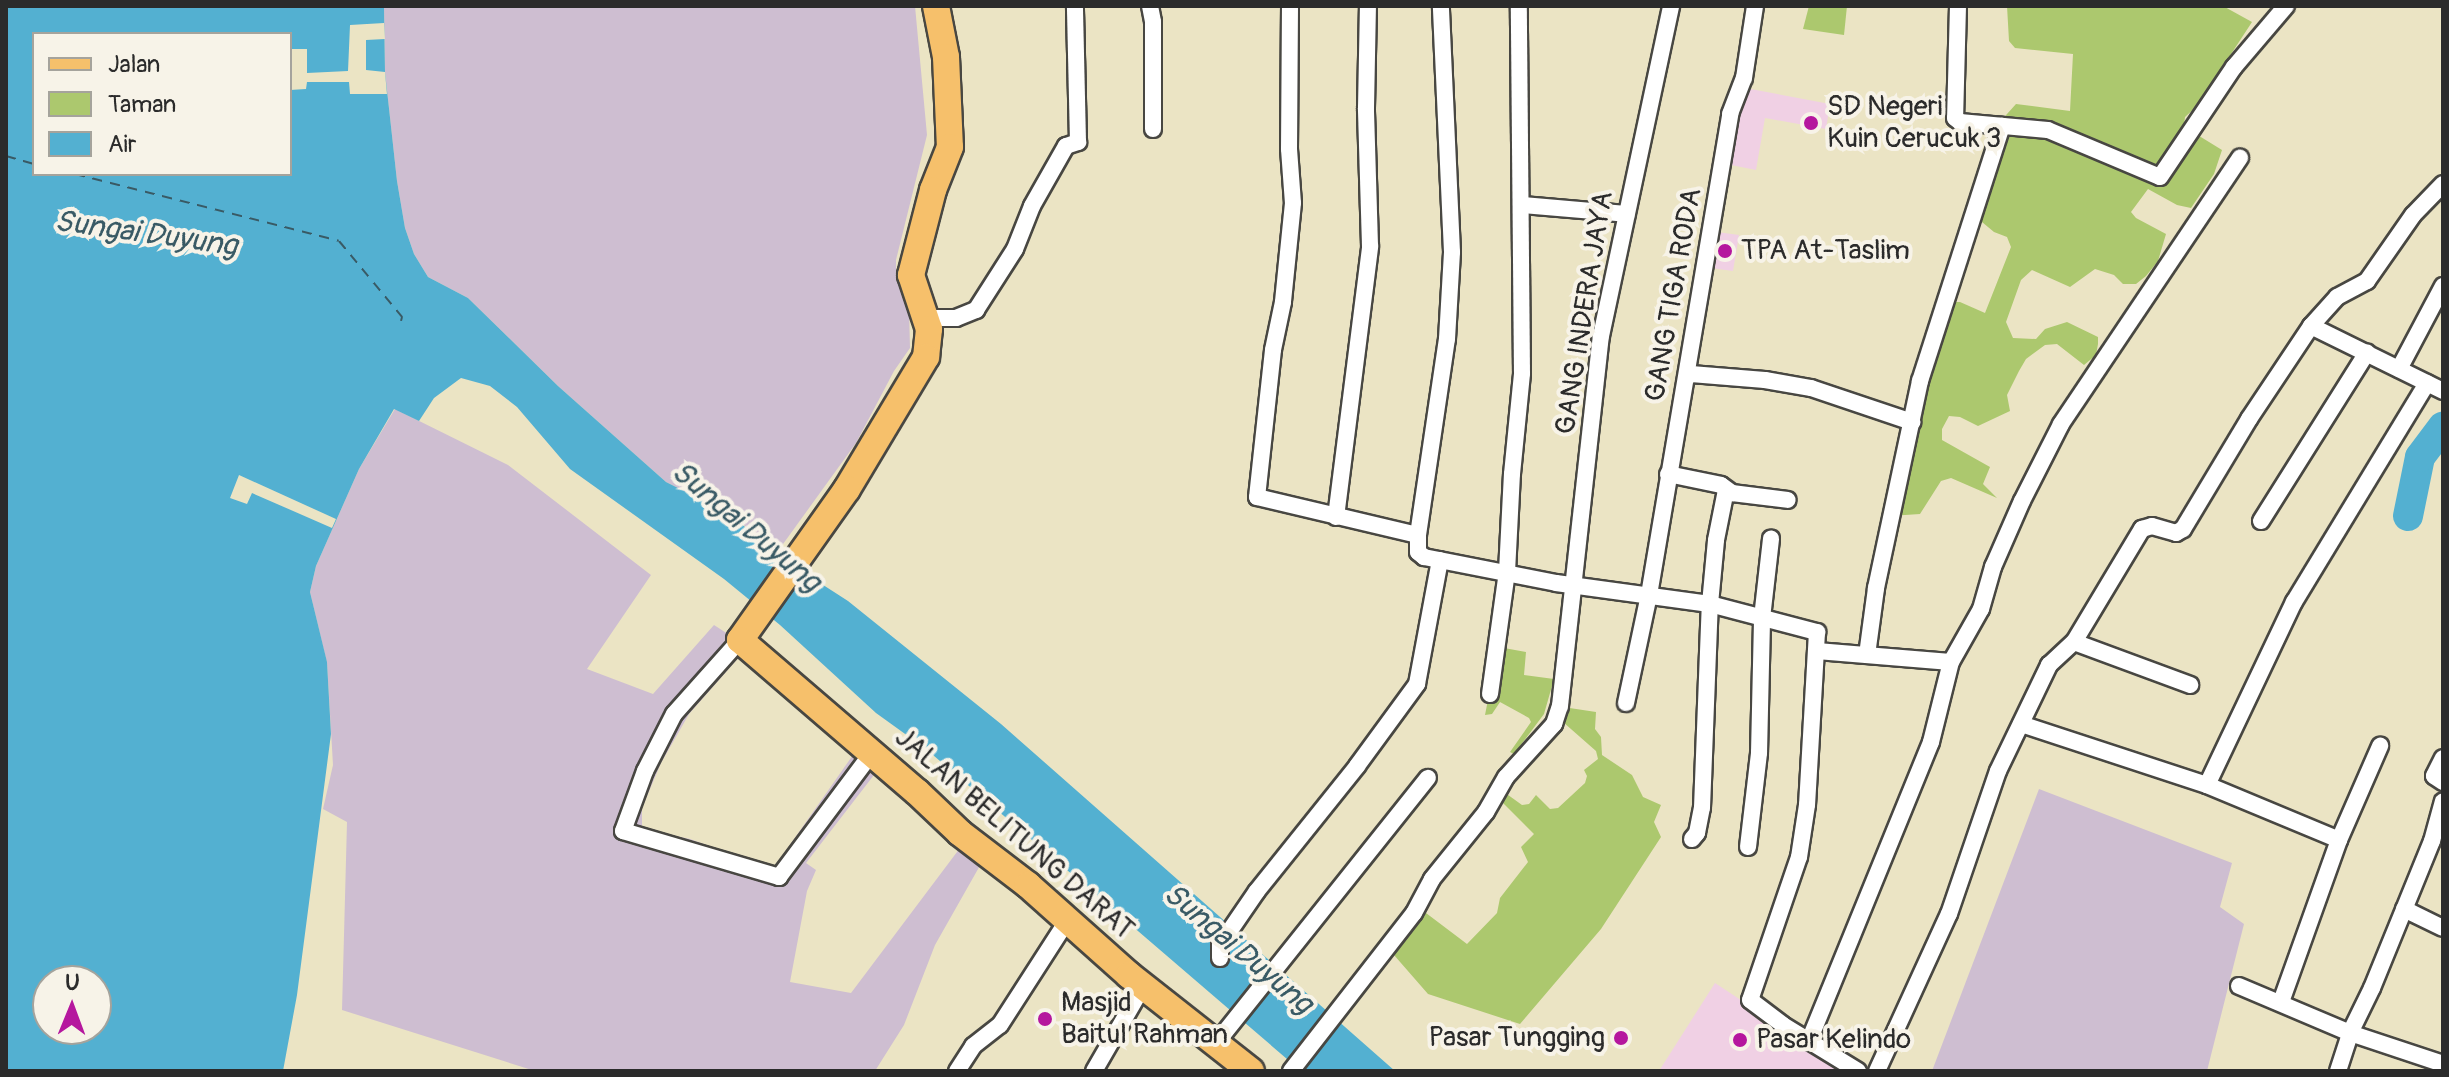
<!DOCTYPE html>
<style>
body{margin:0}
#map{position:relative;width:2449px;height:1077px;overflow:hidden;background:#ebe4c4;font-family:Pangolin,sans-serif}
div>[style]{position:absolute}
[style*='--x']{left:calc(var(--x)*1px);top:calc(var(--y)*1px);width:calc(var(--w)*1px);rotate:calc(var(--a)*1deg)}
.built>*{inset:0;background:#f0d0e4}
.industrial>*{inset:0;background:#cebed1}
.green>*{inset:0;background:#acc86e}
.water>*{inset:0;background:#53b0d1}
.pier>*{inset:0;background:#ebe4c4}
.river>*{height:30px;margin:-15px;padding:0 15px;transform-origin:15px;border-radius:15px;background:#53b0d1}
.ferry>*{height:2px;margin-top:-1px;transform-origin:0;background:repeating-linear-gradient(90deg,#395a65 0 10px,transparent 0 18px)}
.roads{filter:drop-shadow(2px 0 #484742) drop-shadow(-2px 0 #484742) drop-shadow(0 2px #484742) drop-shadow(0 -2px #484742)}
.street>*{height:16px;margin:-8px;padding:0 8px;transform-origin:8px;border-radius:8px;background:#fff}
.primary>*{height:26px;margin:-13px;padding:0 13px;transform-origin:13px;border-radius:13px;background:#f6c06b}
.dots>*{width:22px;height:22px;translate:-50% -50%;box-sizing:border-box;border:4px solid #f7f3e8;border-radius:50%}
span{translate:-50% -50%;white-space:nowrap;text-align:center;line-height:1.15;-webkit-text-stroke:8px #f7f3e8;paint-order:stroke}
.poi-label{font-size:28px;color:#2b2b2b}
.left{translate:0 -50%;text-align:left}
.right{translate:-100% -50%;text-align:right}
.street-label{font-size:28px;color:#2b2b2b}
.water-label{font-size:30px;color:#395a65;font-style:italic}
.frame{position:absolute;inset:0;border:8px solid #2b2b2b;pointer-events:none}
.legend{position:absolute;left:32px;top:32px;width:260px;height:144px;box-sizing:border-box;background:#f7f3e8;border:2px solid #a5a39c;margin:0;padding:10px 14px;list-style:none;font-size:24px;color:#2b2b2b}
.legend li{display:flex;align-items:center;gap:16px;height:40px}
.legend b{width:40px;border:2px solid #a5a39c}
.north{position:absolute;left:32px;top:965px;width:80px;height:80px;box-sizing:border-box;background:#f7f3e8;border:2px solid #a5a39c;border-radius:50%;rotate:1deg;font-size:22px;font-weight:700;line-height:32px;text-align:center;color:#2b2b2b}
.north::after{content:'';display:block;margin:auto;width:28px;height:36px;background:#b5179e;clip-path:polygon(50% 0,100% 100%,50% 72%,0 100%)}
</style>
<div id="map">
<div class="built">
<div style="clip-path:polygon(1740px 87px,1830px 104px,1826px 129px,1765px 118px,1756px 170px,1726px 164px)"></div>
<div style="clip-path:polygon(1717px 232px,1739px 235px,1733px 271px,1711px 268px)"></div>
<div style="clip-path:polygon(1715px 983px,1849px 1071px,1659px 1071px)"></div>
</div>
<div class="industrial">
<div style="clip-path:polygon(384px 6px,915px 6px,927px 135px,896px 260px,896px 279px,909px 308px,910px 348px,894px 371px,856px 443px,778px 551px,704px 495px,688px 493px,666px 482px,558px 386px,468px 298px,428px 277px,414px 254px,405px 228px,397px 181px,385px 72px)"></div>
<div style="clip-path:polygon(395px 409px,508px 465px,651px 575px,587px 669px,653px 694px,714px 625px,748px 647px,689px 714px,661px 763px,642px 808px,642px 829px,690px 839px,773px 869px,860px 745px,884px 762px,806px 863px,816px 870px,807px 891px,790px 982px,851px 993px,960px 848px,982px 862px,935px 945px,904px 1025px,875px 1071px,535px 1071px,342px 1010px,347px 822px,323px 809px,333px 765px,327px 663px,310px 592px,316px 566px,359px 469px)"></div>
<div style="clip-path:polygon(2039px 789px,2232px 863px,2220px 907px,2244px 924px,2207px 1071px,1932px 1071px)"></div>
</div>
<div class="green">
<div style="clip-path:polygon(1809px 6px,1847px 6px,1844px 35px,1803px 29px)"></div>
<div style="clip-path:polygon(2007px 6px,2223px 6px,2252px 22px,2197px 106px,2185px 117px,2183px 134px,2196px 134px,2222px 150px,2214px 174px,2191px 208px,2177px 205px,2148px 189px,2131px 212px,2136px 218px,2166px 234px,2158px 261px,2146px 276px,2136px 284px,2123px 284px,2114px 275px,2095px 269px,2070px 287px,2032px 270px,2021px 280px,2006px 322px,2013px 338px,2036px 339px,2045px 329px,2067px 322px,2098px 337px,2098px 344px,2096px 355px,2084px 365px,2057px 344px,2045px 345px,2026px 359px,2019px 371px,2007px 395px,2010px 411px,1978px 426px,1960px 417px,1949px 416px,1942px 429px,1942px 440px,1990px 467px,1983px 484px,1997px 498px,1951px 478px,1941px 481px,1920px 514px,1890px 516px,1947px 302px,1960px 302px,1985px 313px,2011px 247px,2007px 237px,1994px 232px,1976px 217px,1998px 124px,2016px 104px,2070px 111px,2073px 54px,2015px 48px,2009px 41px)"></div>
<div style="clip-path:polygon(1504px 648px,1526px 652px,1524px 675px,1554px 679px,1544px 714px,1514px 754px,1510px 752px,1531px 722px,1529px 718px,1500px 702px,1492px 714px,1485px 715px,1498px 649px)"></div>
<div style="clip-path:polygon(1563px 707px,1596px 712px,1595px 729px,1601px 737px,1602px 755px,1632px 775px,1643px 797px,1661px 805px,1654px 822px,1661px 837px,1601px 929px,1520px 1024px,1428px 994px,1387px 947px,1426px 913px,1467px 944px,1497px 913px,1500px 898px,1528px 862px,1521px 847px,1534px 834px,1499px 799px,1504px 792px,1522px 805px,1529px 804px,1536px 795px,1550px 809px,1558px 808px,1585px 783px,1587px 776px,1584px 770px,1598px 759px,1596px 751px,1555px 715px)"></div>
</div>
<div class="water">
<div style="clip-path:polygon(evenodd,6px 6px,384px 6px,385px 72px,397px 181px,405px 228px,414px 254px,428px 277px,468px 298px,558px 386px,666px 482px,688px 493px,704px 495px,803px 572px,848px 601px,1001px 724px,1395px 1071px,1301px 1071px,926px 749px,876px 713px,780px 625px,724px 579px,570px 469px,517px 407px,490px 386px,461px 378px,434px 398px,419px 421px,394px 409px,359px 469px,316px 566px,310px 592px,327px 662px,331px 734px,297px 995px,283px 1071px,6px 1071px,6px 6px,34px 34px,290px 34px,290px 174px,34px 174px,34px 34px,6px 6px,48px 981px,96px 981px,96px 1029px,48px 1029px,48px 981px)"></div>
</div>
<div class="pier">
<div style="clip-path:polygon(384px 23px,385px 39px,366px 40px,366px 70px,385px 72px,387px 94px,350px 94px,349px 82px,307px 82px,306px 89px,290px 90px,290px 49px,307px 49px,307px 73px,348px 71px,350px 25px)"></div>
<div style="clip-path:polygon(239px 475px,336px 519px,332px 528px,252px 493px,247px 504px,230px 498px)"></div>
</div>
<div class="river">
<div style="--x:2408;--y:516;--w:60;--a:-78.5"></div>
<div style="--x:2420;--y:457;--w:38;--a:-53"></div>
</div>
<div class="ferry">
<div style="--x:6;--y:156;--w:29;--a:16"></div>
<div style="--x:75;--y:174;--w:272;--a:14.2"></div>
<div style="--x:339;--y:241;--w:99;--a:50.3"></div>
<div style="--x:402;--y:317;--w:4;--a:104"></div>
</div>
<div class="roads">
<div class="street">
<div style="--x:1150;--y:6;--w:16;--a:79"></div>
<div style="--x:1153;--y:22;--w:107;--a:90"></div>
<div style="--x:1290;--y:6;--w:143;--a:90.4"></div>
<div style="--x:1289;--y:149;--w:54;--a:85.8"></div>
<div style="--x:1293;--y:203;--w:100;--a:95.8"></div>
<div style="--x:1283;--y:302;--w:49;--a:101.8"></div>
<div style="--x:1273;--y:350;--w:148;--a:96.2"></div>
<div style="--x:1257;--y:497;--w:165;--a:13.3"></div>
<div style="--x:1418;--y:535;--w:17;--a:90"></div>
<div style="--x:1418;--y:552;--w:8;--a:40"></div>
<div style="--x:1424;--y:557;--w:135;--a:11.1"></div>
<div style="--x:1556;--y:583;--w:155;--a:7.8"></div>
<div style="--x:1710;--y:604;--w:111;--a:14.7"></div>
<div style="--x:1817;--y:632;--w:173;--a:93.3"></div>
<div style="--x:1807;--y:805;--w:53;--a:98.7"></div>
<div style="--x:1799;--y:857;--w:151;--a:108.9"></div>
<div style="--x:1750;--y:1000;--w:41;--a:37.1"></div>
<div style="--x:1783;--y:1025;--w:88;--a:31.5"></div>
<div style="--x:1958;--y:6;--w:112;--a:91.5"></div>
<div style="--x:1955;--y:118;--w:6;--a:39"></div>
<div style="--x:1960;--y:122;--w:88;--a:5.2"></div>
<div style="--x:2048;--y:130;--w:121;--a:22.8"></div>
<div style="--x:2160;--y:177;--w:133;--a:-56.1"></div>
<div style="--x:2234;--y:67;--w:80;--a:-49.6"></div>
<div style="--x:1522;--y:205;--w:105;--a:4.9"></div>
<div style="--x:925;--y:318;--w:31;--a:0"></div>
<div style="--x:956;--y:318;--w:22;--a:-22"></div>
<div style="--x:976;--y:310;--w:72;--a:-57.4"></div>
<div style="--x:1015;--y:249;--w:46;--a:-68.4"></div>
<div style="--x:1032;--y:206;--w:69;--a:-60.5"></div>
<div style="--x:1066;--y:146;--w:13;--a:-18"></div>
<div style="--x:1078;--y:142;--w:136;--a:-91.3"></div>
<div style="--x:2311;--y:326;--w:147;--a:26.2"></div>
<div style="--x:2399;--y:369;--w:94;--a:-62.1"></div>
<div style="--x:1687;--y:377;--w:5;--a:-37"></div>
<div style="--x:1691;--y:374;--w:74;--a:4.6"></div>
<div style="--x:1765;--y:380;--w:47;--a:9.9"></div>
<div style="--x:1811;--y:388;--w:107;--a:18.6"></div>
<div style="--x:1668;--y:474;--w:54;--a:11.7"></div>
<div style="--x:1721;--y:485;--w:14;--a:36"></div>
<div style="--x:1732;--y:493;--w:56;--a:7.1"></div>
<div style="--x:1336;--y:517;--w:273;--a:-82.8"></div>
<div style="--x:1370;--y:246;--w:138;--a:-91.7"></div>
<div style="--x:1366;--y:108;--w:102;--a:-88.9"></div>
<div style="--x:2261;--y:521;--w:199;--a:-57.8"></div>
<div style="--x:1418;--y:535;--w:198;--a:-81.6"></div>
<div style="--x:1447;--y:339;--w:87;--a:-86.7"></div>
<div style="--x:1452;--y:252;--w:246;--a:-92.6"></div>
<div style="--x:740;--y:640;--w:99;--a:131.7"></div>
<div style="--x:674;--y:714;--w:64;--a:117"></div>
<div style="--x:645;--y:771;--w:64;--a:110.1"></div>
<div style="--x:623;--y:831;--w:163;--a:16.4"></div>
<div style="--x:779;--y:877;--w:154;--a:-53.2"></div>
<div style="--x:2074;--y:642;--w:124;--a:20.3"></div>
<div style="--x:1817;--y:651;--w:134;--a:4.7"></div>
<div style="--x:1867;--y:655;--w:68;--a:-82.3"></div>
<div style="--x:1876;--y:588;--w:212;--a:-78"></div>
<div style="--x:1920;--y:381;--w:268;--a:-72.2"></div>
<div style="--x:1490;--y:694;--w:123;--a:-82.1"></div>
<div style="--x:1507;--y:572;--w:98;--a:-87.1"></div>
<div style="--x:1512;--y:474;--w:101;--a:-84.3"></div>
<div style="--x:1522;--y:373;--w:367;--a:-90.5"></div>
<div style="--x:1626;--y:703;--w:110;--a:-78"></div>
<div style="--x:1649;--y:595;--w:488;--a:-80.4"></div>
<div style="--x:1730;--y:114;--w:39;--a:-69"></div>
<div style="--x:1744;--y:78;--w:73;--a:-81.3"></div>
<div style="--x:2021;--y:724;--w:196;--a:18.2"></div>
<div style="--x:2207;--y:785;--w:143;--a:22.6"></div>
<div style="--x:2443;--y:758;--w:20;--a:117"></div>
<div style="--x:2434;--y:776;--w:11;--a:34"></div>
<div style="--x:2207;--y:785;--w:203;--a:-64.6"></div>
<div style="--x:2294;--y:602;--w:256;--a:-58.7"></div>
<div style="--x:1692;--y:839;--w:8;--a:-50"></div>
<div style="--x:1697;--y:833;--w:25;--a:-79"></div>
<div style="--x:1702;--y:808;--w:204;--a:-87.8"></div>
<div style="--x:1710;--y:604;--w:64;--a:-84.6"></div>
<div style="--x:1716;--y:540;--w:51;--a:-78.7"></div>
<div style="--x:1748;--y:847;--w:95;--a:-83.3"></div>
<div style="--x:1759;--y:753;--w:135;--a:-88.7"></div>
<div style="--x:1762;--y:618;--w:80;--a:-83.5"></div>
<div style="--x:2404;--y:909;--w:43;--a:26"></div>
<div style="--x:1220;--y:958;--w:13;--a:-90"></div>
<div style="--x:1220;--y:945;--w:65;--a:-55.6"></div>
<div style="--x:1257;--y:891;--w:160;--a:-51.3"></div>
<div style="--x:1357;--y:766;--w:102;--a:-53.8"></div>
<div style="--x:1417;--y:684;--w:126;--a:-79.5"></div>
<div style="--x:2239;--y:986;--w:121;--a:22.9"></div>
<div style="--x:2350;--y:1033;--w:98;--a:18.4"></div>
<div style="--x:2281;--y:1002;--w:172;--a:-70.3"></div>
<div style="--x:2339;--y:840;--w:103;--a:-66.4"></div>
<div style="--x:1809;--y:1041;--w:323;--a:-67.8"></div>
<div style="--x:1931;--y:742;--w:82;--a:-76"></div>
<div style="--x:1951;--y:662;--w:61;--a:-60.5"></div>
<div style="--x:1981;--y:609;--w:44;--a:-74.1"></div>
<div style="--x:1993;--y:567;--w:72;--a:-66.3"></div>
<div style="--x:2022;--y:501;--w:86;--a:-63.1"></div>
<div style="--x:2061;--y:424;--w:321;--a:-56.1"></div>
<div style="--x:1217;--y:1042;--w:338;--a:-51.4"></div>
<div style="--x:957;--y:1071;--w:30;--a:-57"></div>
<div style="--x:973;--y:1046;--w:34;--a:-38"></div>
<div style="--x:1000;--y:1025;--w:124;--a:-57.2"></div>
<div style="--x:1094;--y:1071;--w:98;--a:-60"></div>
<div style="--x:1291;--y:1071;--w:200;--a:-52.1"></div>
<div style="--x:1414;--y:913;--w:38;--a:-62"></div>
<div style="--x:1432;--y:879;--w:86;--a:-51.1"></div>
<div style="--x:1486;--y:812;--w:40;--a:-60.3"></div>
<div style="--x:1506;--y:777;--w:72;--a:-47.8"></div>
<div style="--x:1554;--y:724;--w:19;--a:-72"></div>
<div style="--x:1560;--y:706;--w:372;--a:-83.7"></div>
<div style="--x:1601;--y:336;--w:337;--a:-78"></div>
<div style="--x:1877;--y:1071;--w:173;--a:-65.4"></div>
<div style="--x:1949;--y:914;--w:151;--a:-71.1"></div>
<div style="--x:1998;--y:771;--w:118;--a:-64.3"></div>
<div style="--x:2049;--y:665;--w:34;--a:-43"></div>
<div style="--x:2074;--y:642;--w:132;--a:-59"></div>
<div style="--x:2142;--y:529;--w:10;--a:-17"></div>
<div style="--x:2152;--y:526;--w:25;--a:16"></div>
<div style="--x:2176;--y:533;--w:8;--a:-30"></div>
<div style="--x:2183;--y:529;--w:128;--a:-59"></div>
<div style="--x:2249;--y:419;--w:112;--a:-56.3"></div>
<div style="--x:2311;--y:326;--w:39;--a:-48"></div>
<div style="--x:2337;--y:297;--w:34;--a:-28"></div>
<div style="--x:2367;--y:281;--w:80;--a:-55.1"></div>
<div style="--x:2413;--y:215;--w:43;--a:-45.9"></div>
<div style="--x:2338;--y:1071;--w:40;--a:-72"></div>
<div style="--x:2350;--y:1033;--w:50;--a:-63.9"></div>
<div style="--x:2372;--y:988;--w:159;--a:-67.8"></div>
<div style="--x:2432;--y:841;--w:41;--a:-74.6"></div>
</div>
<div class="primary">
<div style="--x:936;--y:6;--w:52;--a:78.9"></div>
<div style="--x:946;--y:57;--w:90;--a:87.5"></div>
<div style="--x:950;--y:147;--w:46;--a:111.6"></div>
<div style="--x:933;--y:190;--w:88;--a:104.5"></div>
<div style="--x:911;--y:275;--w:57;--a:71.6"></div>
<div style="--x:929;--y:329;--w:28;--a:96"></div>
<div style="--x:926;--y:357;--w:154;--a:120.9"></div>
<div style="--x:847;--y:489;--w:185;--a:125.3"></div>
<div style="--x:740;--y:640;--w:233;--a:40.7"></div>
<div style="--x:917;--y:792;--w:59;--a:43.6"></div>
<div style="--x:960;--y:833;--w:86;--a:37.4"></div>
<div style="--x:1028;--y:885;--w:135;--a:41.7"></div>
<div style="--x:1129;--y:975;--w:155;--a:38.2"></div>
</div>
</div>
<div class="dots">
<div style="left:1811px;top:123px;background:#b5179e"></div>
<div style="left:1725px;top:251px;background:#b5179e"></div>
<div style="left:1045px;top:1019px;background:#b5179e"></div>
<div style="left:1621px;top:1038px;background:#b5179e"></div>
<div style="left:1740px;top:1040px;background:#b5179e"></div>
</div>
<div class="poi-label">
<span class="left" style="left:1827px;top:123px">SD Negeri<br>Kuin Cerucuk 3</span>
<span class="left" style="left:1741px;top:251px">TPA At-Taslim</span>
<span class="left" style="left:1061px;top:1019px">Masjid<br>Baitul Rahman</span>
<span class="right" style="left:1605px;top:1038px">Pasar Tungging</span>
<span class="left" style="left:1756px;top:1040px">Pasar Kelindo</span>
</div>
<div class="street-label">
<span style="left:1674px;top:295px;rotate:-80deg">GANG TIGA RODA</span>
<span style="left:1585px;top:313px;rotate:-81deg">GANG INDERA JAYA</span>
<span style="left:1014px;top:834px;rotate:41deg">JALAN BELITUNG DARAT</span>
</div>
<div class="water-label">
<span style="left:146px;top:234px;rotate:8deg">Sungai Duyung</span>
<span style="left:746px;top:527px;rotate:40deg">Sungai Duyung</span>
<span style="left:1238px;top:949px;rotate:40deg">Sungai Duyung</span>
</div>
<div class="frame"></div>
<ul class="legend">
<li><b style="height:10px;background:#f6c06b"></b>Jalan</li>
<li><b style="height:22px;background:#acc86e"></b>Taman</li>
<li><b style="height:22px;background:#53b0d1"></b>Air</li>
</ul>
<div class="north">U</div>
</div>
